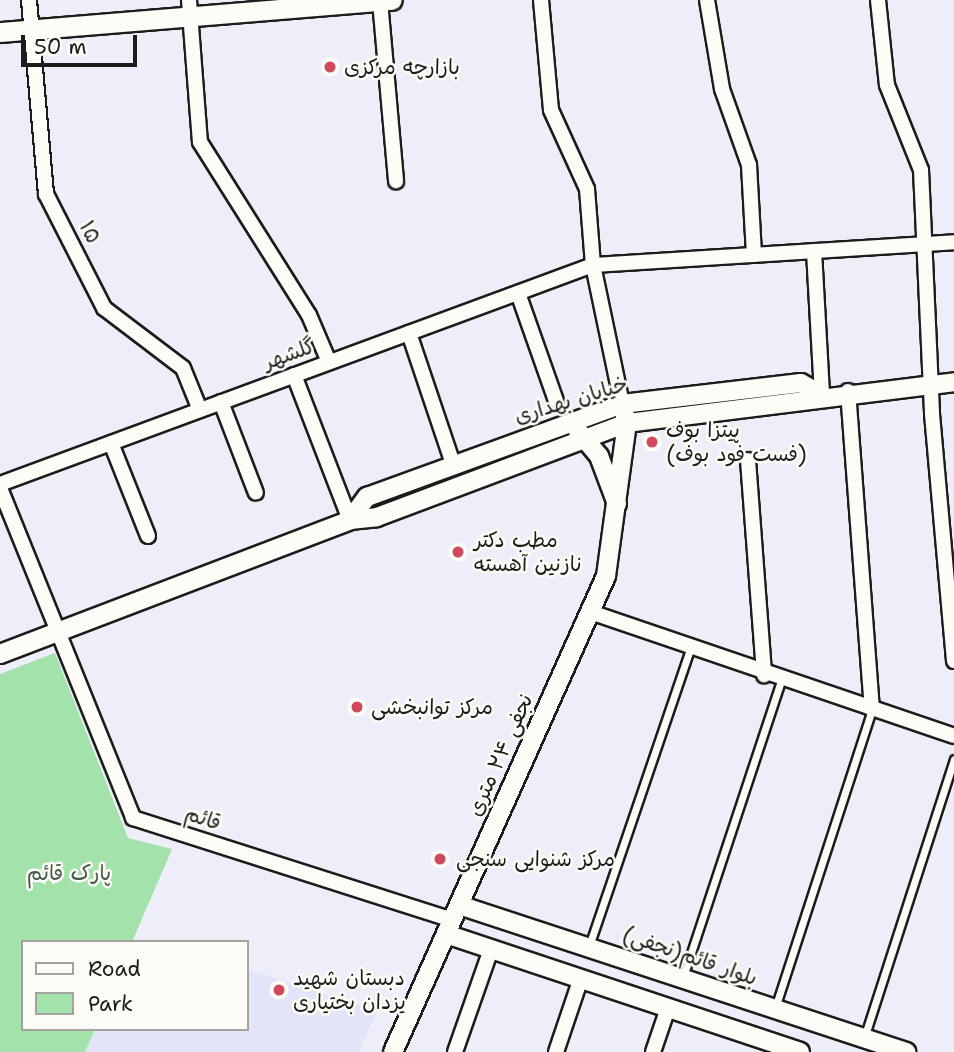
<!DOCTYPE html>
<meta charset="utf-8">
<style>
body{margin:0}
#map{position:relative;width:954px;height:1052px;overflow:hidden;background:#edeef7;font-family:"Shantell Sans","Playpen Sans Arabic",sans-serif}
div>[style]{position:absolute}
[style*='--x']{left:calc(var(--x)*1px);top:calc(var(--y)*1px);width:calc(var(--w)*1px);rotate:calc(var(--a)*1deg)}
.built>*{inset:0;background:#e2e4f7}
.green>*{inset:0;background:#a3e3ab}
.roads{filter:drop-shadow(2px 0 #1c1c1c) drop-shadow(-2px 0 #1c1c1c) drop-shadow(0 2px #1c1c1c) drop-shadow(0 -2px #1c1c1c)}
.service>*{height:7px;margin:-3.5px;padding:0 3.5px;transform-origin:3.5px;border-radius:3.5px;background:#fdfcf7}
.minor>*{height:14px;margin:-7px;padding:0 7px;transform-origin:7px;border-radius:7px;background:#fdfcf7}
.tertiary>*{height:18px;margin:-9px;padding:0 9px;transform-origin:9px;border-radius:9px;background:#fdfcf7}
.secondary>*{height:19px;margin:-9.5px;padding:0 9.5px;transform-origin:9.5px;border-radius:9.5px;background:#fdfcf7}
.dots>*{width:19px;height:19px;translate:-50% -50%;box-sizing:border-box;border:4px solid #fdfcf7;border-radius:50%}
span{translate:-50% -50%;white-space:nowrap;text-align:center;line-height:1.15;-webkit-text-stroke:5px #fdfcf7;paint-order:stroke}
.poi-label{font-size:21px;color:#1c1c1c}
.left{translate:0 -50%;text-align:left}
.street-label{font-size:21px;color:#1c1c1c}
.park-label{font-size:21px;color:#445847}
.legend{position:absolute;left:21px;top:940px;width:228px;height:91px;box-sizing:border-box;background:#fdfcf7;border:2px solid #a3a29f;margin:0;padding:9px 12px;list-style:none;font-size:21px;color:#1c1c1c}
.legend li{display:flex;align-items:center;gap:14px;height:35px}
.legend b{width:35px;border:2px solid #a3a29f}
.scale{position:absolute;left:21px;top:35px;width:116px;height:32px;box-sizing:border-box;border:4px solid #1c1c1c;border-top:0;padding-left:9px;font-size:21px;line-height:24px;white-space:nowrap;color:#1c1c1c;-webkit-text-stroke:5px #fdfcf7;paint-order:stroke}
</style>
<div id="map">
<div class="built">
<div style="clip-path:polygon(247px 969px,377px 1011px,359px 1052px,85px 1052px,95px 1029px,247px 1029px)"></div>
</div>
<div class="green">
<div style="clip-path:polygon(55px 653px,128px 838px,172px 849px,132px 942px,23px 942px,23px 1029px,95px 1029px,85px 1052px,0 1052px,0 674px)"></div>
</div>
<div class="roads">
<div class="service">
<div style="--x:589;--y:946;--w:313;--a:-71.2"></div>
<div style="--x:683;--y:977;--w:313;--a:-71.7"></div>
<div style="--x:775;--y:1008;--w:314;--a:-72"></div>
<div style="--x:864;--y:1038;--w:293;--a:-72.1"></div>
</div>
<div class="minor">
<div style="--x:29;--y:0;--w:195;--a:85"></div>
<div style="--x:46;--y:194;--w:128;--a:63"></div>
<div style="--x:104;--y:308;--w:99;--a:37.2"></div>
<div style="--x:183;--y:368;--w:45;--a:68"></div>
<div style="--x:189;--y:0;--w:142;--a:85.6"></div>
<div style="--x:200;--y:142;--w:204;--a:57.8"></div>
<div style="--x:309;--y:315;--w:51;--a:66.9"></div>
<div style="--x:541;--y:0;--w:110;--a:84.8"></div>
<div style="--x:551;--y:110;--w:87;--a:65.5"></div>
<div style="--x:587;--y:189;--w:76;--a:85.5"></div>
<div style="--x:593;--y:265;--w:142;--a:78.2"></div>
<div style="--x:707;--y:0;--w:90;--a:80.4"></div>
<div style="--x:722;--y:89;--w:81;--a:70.4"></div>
<div style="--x:749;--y:165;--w:90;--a:86.8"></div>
<div style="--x:878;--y:0;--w:85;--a:84"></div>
<div style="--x:887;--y:85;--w:92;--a:68.2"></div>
<div style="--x:921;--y:170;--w:244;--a:87.4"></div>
<div style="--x:932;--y:414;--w:248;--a:84.9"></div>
<div style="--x:380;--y:1;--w:181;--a:84.9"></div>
<div style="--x:814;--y:251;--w:144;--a:86.8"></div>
<div style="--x:518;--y:293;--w:114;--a:70.6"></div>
<div style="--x:409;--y:333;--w:138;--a:71.4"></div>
<div style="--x:294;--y:375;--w:155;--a:68.9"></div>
<div style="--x:848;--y:391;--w:319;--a:85.7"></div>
<div style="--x:221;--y:402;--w:97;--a:69"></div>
<div style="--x:111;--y:443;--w:100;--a:68.3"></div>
<div style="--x:748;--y:460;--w:216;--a:85.7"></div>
<div style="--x:0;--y:484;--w:632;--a:-20.27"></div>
<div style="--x:593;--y:265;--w:362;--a:-3.6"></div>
<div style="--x:0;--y:488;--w:356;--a:68"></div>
<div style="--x:133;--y:818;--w:335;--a:17.7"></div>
<div style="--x:593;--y:613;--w:381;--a:18.8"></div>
<div style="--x:455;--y:1052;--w:109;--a:-70.7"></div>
<div style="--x:556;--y:1052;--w:78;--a:-71.3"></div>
<div style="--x:653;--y:1052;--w:46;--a:-71.2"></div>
</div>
<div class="tertiary">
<div style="--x:578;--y:431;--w:33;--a:50"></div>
<div style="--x:599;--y:456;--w:51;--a:69.4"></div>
<div style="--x:350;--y:520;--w:29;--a:-54"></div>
<div style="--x:367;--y:497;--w:271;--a:-20"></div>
<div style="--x:622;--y:404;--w:180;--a:-6.7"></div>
<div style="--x:801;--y:383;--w:24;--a:30"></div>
<div style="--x:0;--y:654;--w:375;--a:-20.9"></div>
<div style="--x:350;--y:520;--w:27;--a:-6"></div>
<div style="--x:377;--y:517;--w:267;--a:-20.6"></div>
<div style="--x:627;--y:423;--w:330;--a:-7.1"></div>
<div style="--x:459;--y:905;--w:471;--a:18.2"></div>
<div style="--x:446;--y:934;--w:373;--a:18.4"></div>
<div style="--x:393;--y:1052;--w:521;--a:-65.89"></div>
<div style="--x:606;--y:576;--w:154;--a:-82.2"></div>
<div style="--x:627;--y:423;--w:20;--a:-105"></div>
</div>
<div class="secondary">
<div style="--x:0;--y:32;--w:393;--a:-4.7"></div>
</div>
</div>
<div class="dots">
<div style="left:330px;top:67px;background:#d1495b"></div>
<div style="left:652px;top:442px;background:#d1495b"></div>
<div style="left:458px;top:552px;background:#d1495b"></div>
<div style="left:357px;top:707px;background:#d1495b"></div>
<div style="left:440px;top:859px;background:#d1495b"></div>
<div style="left:279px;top:990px;background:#d1495b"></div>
</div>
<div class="poi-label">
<span class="left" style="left:344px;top:67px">بازارچه مرکزی</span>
<span class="left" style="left:666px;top:442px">پیتزا بوف<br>(فست فود بوف)</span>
<span class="left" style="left:474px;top:552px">مطب دکتر<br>نازنین آهسته</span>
<span class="left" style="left:371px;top:707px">مرکز توانبخشی</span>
<span class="left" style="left:456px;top:859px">مرکز شنوایی سنجی</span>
<span class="left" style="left:293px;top:990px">دبستان شهید<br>یزدان بختیاری</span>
</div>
<div class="street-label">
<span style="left:90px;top:232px;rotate:63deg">۱۵</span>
<span style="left:289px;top:354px;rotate:-20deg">گلشهر</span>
<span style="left:571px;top:400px;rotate:-17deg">خیابان بهداری</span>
<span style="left:500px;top:755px;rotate:-66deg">نجفی ۲۴ متری</span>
<span style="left:203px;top:818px;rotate:18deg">قائم</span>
<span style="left:690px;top:956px;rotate:19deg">بلوار قائم(نجفی)</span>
</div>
<div class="park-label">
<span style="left:69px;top:873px">پارک قائم</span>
</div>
<ul class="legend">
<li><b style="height:9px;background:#fdfcf7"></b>Road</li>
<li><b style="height:19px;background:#a3e3ab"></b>Park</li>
</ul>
<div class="scale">50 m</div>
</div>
